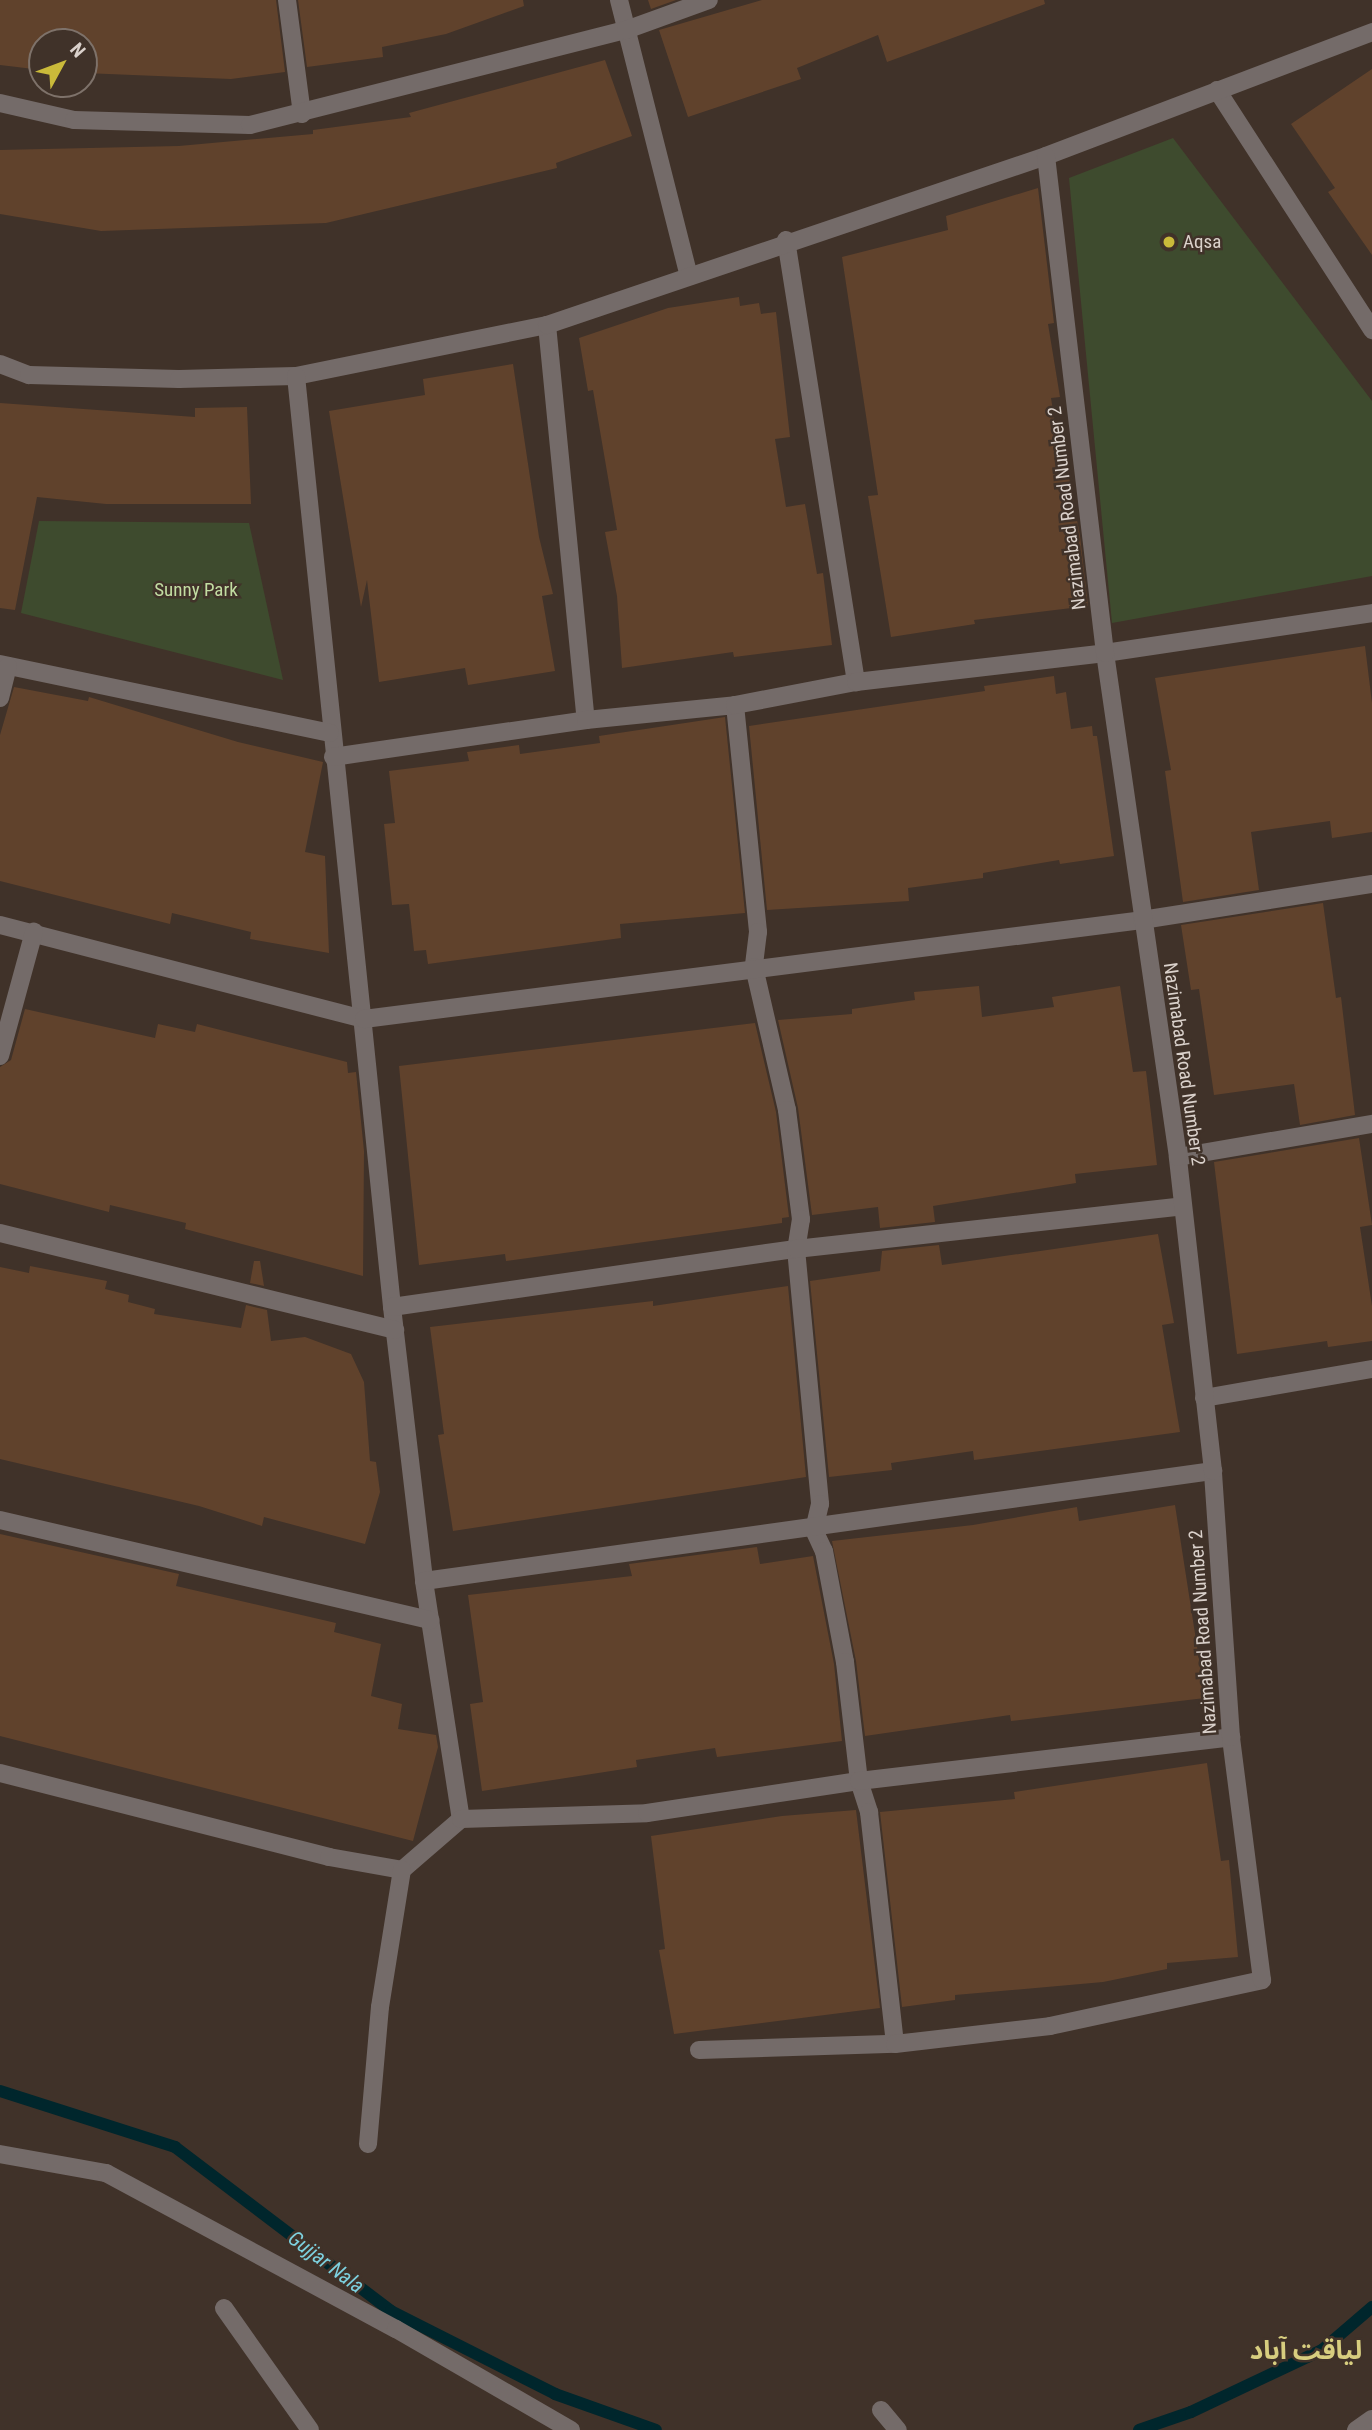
<!DOCTYPE html>
<meta charset="utf-8">
<style>
body{margin:0}
#map{position:relative;width:1372px;height:2430px;overflow:hidden;background:#403229;font-family:"Roboto Condensed","Noto Sans Arabic",sans-serif}
div>[style]{position:absolute}
[style*='--x']{left:calc(var(--x)*1px);top:calc(var(--y)*1px);width:calc(var(--w)*1px);rotate:calc(var(--a)*1deg)}
.green>*{inset:0;background:#3e4b2e}
.stream>*{height:12px;margin:-6px;padding:0 6px;transform-origin:6px;border-radius:6px;background:#00262c}
.building>*{inset:0;background:#60422c}
.minor>*{height:18px;margin:-9px;padding:0 9px;transform-origin:9px;border-radius:9px;background:#746b69}
.dots>*{width:19px;height:19px;translate:-50% -50%;box-sizing:border-box;border:4px solid #403229;border-radius:50%}
span{translate:-50% -50%;white-space:nowrap;text-align:center;line-height:1.15;-webkit-text-stroke:5px #403229;paint-order:stroke}
.poi-label{font-size:19px;color:#dad1cb}
.left{translate:0 -50%;text-align:left}
.street-label{font-size:19px;color:#dad1cb}
.park-label{font-size:19px;color:#c2dda2}
.water-label{font-size:21px;color:#7dd1df;font-style:italic}
.district-label{font-size:26px;color:#d7cd7f;font-weight:700}
.north{position:absolute;left:28px;top:28px;width:70px;height:70px;box-sizing:border-box;background:#403229;border:2px solid #7e726a;border-radius:50%;rotate:49deg;font-size:19px;font-weight:700;line-height:28px;text-align:center;color:#dad1cb}
.north::after{content:'';display:block;margin:auto;width:24px;height:32px;background:#caba3a;clip-path:polygon(50% 0,100% 100%,50% 72%,0 100%)}
</style>
<div id="map">
<div class="green">
<div style="clip-path:polygon(1173px 138px,1372px 401px,1372px 576px,1112px 623px,1069px 178px)"></div>
<div style="clip-path:polygon(39px 521px,249px 523px,283px 680px,21px 613px)"></div>
</div>
<div class="stream">
<div style="--x:0;--y:2091;--w:184;--a:17.7"></div>
<div style="--x:175;--y:2147;--w:271;--a:37.2"></div>
<div style="--x:391;--y:2311;--w:184;--a:26.8"></div>
<div style="--x:555;--y:2394;--w:107;--a:19.6"></div>
<div style="--x:1139;--y:2430;--w:55;--a:-19.1"></div>
<div style="--x:1191;--y:2412;--w:145;--a:-25.3"></div>
<div style="--x:1322;--y:2350;--w:66;--a:-40.7"></div>
</div>
<div class="building">
<div style="clip-path:polygon(0 0,276px 0,285px 72px,231px 79px,84px 73px,84px 42px,42px 42px,42px 70px,0 65px)"></div>
<div style="clip-path:polygon(298px 0,523px 0,524px 6px,446px 34px,382px 47px,383px 57px,307px 67px)"></div>
<div style="clip-path:polygon(648px 0,676px 0,651px 9px)"></div>
<div style="clip-path:polygon(762px 0,1044px 0,1045px 4px,887px 62px,878px 35px,797px 68px,801px 79px,688px 117px,659px 30px)"></div>
<div style="clip-path:polygon(605px 60px,632px 136px,556px 163px,557px 168px,326px 223px,101px 231px,0 214px,0 150px,179px 146px,313px 134px,313px 130px,411px 117px,409px 113px)"></div>
<div style="clip-path:polygon(1372px 69px,1372px 255px,1328px 192px,1335px 188px,1291px 124px)"></div>
<div style="clip-path:polygon(1038px 188px,1054px 323px,1048px 324px,1060px 397px,1051px 398px,1063px 472px,1068px 472px,1080px 536px,1088px 606px,974px 620px,975px 624px,891px 637px,868px 496px,878px 495px,842px 257px,948px 230px,946px 216px)"></div>
<div style="clip-path:polygon(739px 297px,740px 306px,759px 303px,761px 314px,776px 312px,790px 437px,775px 439px,786px 507px,805px 504px,817px 574px,823px 573px,832px 645px,734px 657px,733px 652px,622px 668px,617px 596px,605px 532px,617px 530px,593px 390px,588px 391px,579px 338px,668px 308px)"></div>
<div style="clip-path:polygon(513px 364px,539px 537px,553px 594px,542px 596px,555px 671px,468px 685px,465px 668px,379px 682px,367px 580px,361px 607px,329px 411px,425px 395px,423px 379px)"></div>
<div style="clip-path:polygon(0 403px,195px 417px,195px 408px,247px 407px,251px 504px,106px 504px,37px 497px,15px 610px,0 608px)"></div>
<div style="clip-path:polygon(1365px 646px,1372px 703px,1372px 832px,1332px 838px,1330px 821px,1251px 832px,1259px 890px,1183px 902px,1165px 771px,1171px 770px,1155px 678px)"></div>
<div style="clip-path:polygon(1054px 676px,1056px 694px,1066px 692px,1071px 729px,1092px 726px,1093px 736px,1097px 736px,1114px 856px,1060px 864px,1059px 860px,983px 873px,983px 878px,908px 888px,909px 901px,767px 910px,749px 726px,985px 691px,984px 686px)"></div>
<div style="clip-path:polygon(14px 687px,88px 701px,89px 697px,238px 742px,323px 762px,305px 852px,325px 856px,329px 953px,250px 939px,251px 932px,172px 913px,170px 924px,0 881px,0 735px)"></div>
<div style="clip-path:polygon(725px 717px,745px 913px,620px 924px,621px 938px,428px 964px,426px 950px,414px 951px,409px 904px,392px 905px,384px 824px,395px 823px,389px 771px,469px 761px,467px 752px,519px 745px,520px 754px,600px 743px,599px 736px)"></div>
<div style="clip-path:polygon(1323px 903px,1336px 998px,1341px 997px,1355px 1115px,1300px 1125px,1294px 1084px,1214px 1095px,1199px 989px,1191px 990px,1181px 925px)"></div>
<div style="clip-path:polygon(979px 986px,982px 1017px,1054px 1007px,1052px 997px,1120px 986px,1133px 1072px,1146px 1071px,1157px 1165px,1075px 1174px,1076px 1183px,933px 1206px,935px 1222px,880px 1228px,878px 1207px,812px 1215px,798px 1108px,778px 1020px,852px 1014px,852px 1009px,915px 1000px,914px 992px)"></div>
<div style="clip-path:polygon(25px 1009px,155px 1038px,158px 1024px,195px 1032px,197px 1024px,347px 1062px,348px 1073px,356px 1072px,364px 1151px,363px 1276px,185px 1229px,186px 1223px,110px 1205px,109px 1212px,0 1184px,0 1067px,11px 1060px)"></div>
<div style="clip-path:polygon(755px 1023px,776px 1112px,789px 1217px,782px 1218px,782px 1223px,506px 1261px,505px 1254px,419px 1265px,399px 1066px)"></div>
<div style="clip-path:polygon(1359px 1138px,1372px 1225px,1360px 1227px,1372px 1306px,1372px 1341px,1328px 1347px,1327px 1341px,1237px 1354px,1214px 1162px)"></div>
<div style="clip-path:polygon(1158px 1234px,1174px 1323px,1162px 1325px,1180px 1432px,974px 1460px,973px 1451px,891px 1463px,892px 1470px,829px 1477px,810px 1281px,880px 1271px,882px 1251px,939px 1245px,942px 1265px)"></div>
<div style="clip-path:polygon(254px 1261px,260px 1261px,264px 1286px,250px 1283px)"></div>
<div style="clip-path:polygon(30px 1266px,107px 1281px,105px 1289px,129px 1295px,128px 1302px,155px 1309px,154px 1314px,241px 1328px,246px 1305px,267px 1310px,271px 1341px,305px 1337px,351px 1354px,364px 1382px,370px 1461px,376px 1462px,380px 1492px,365px 1544px,264px 1517px,262px 1526px,199px 1506px,0 1459px,0 1267px,29px 1273px)"></div>
<div style="clip-path:polygon(788px 1286px,806px 1477px,453px 1531px,438px 1435px,444px 1434px,430px 1327px,653px 1301px,653px 1306px)"></div>
<div style="clip-path:polygon(1175px 1505px,1205px 1698px,1011px 1721px,1010px 1715px,865px 1736px,856px 1661px,832px 1541px,973px 1525px,1077px 1507px,1079px 1521px)"></div>
<div style="clip-path:polygon(0 1534px,179px 1574px,176px 1586px,336px 1623px,334px 1632px,381px 1644px,371px 1696px,402px 1704px,398px 1729px,436px 1735px,438px 1747px,413px 1841px,0 1736px)"></div>
<div style="clip-path:polygon(757px 1547px,760px 1564px,813px 1556px,834px 1664px,842px 1741px,717px 1757px,715px 1748px,636px 1760px,637px 1767px,482px 1791px,470px 1704px,483px 1702px,468px 1595px,632px 1576px,629px 1564px)"></div>
<div style="clip-path:polygon(1207px 1763px,1221px 1861px,1229px 1860px,1238px 1957px,1167px 1963px,1167px 1969px,1103px 1982px,955px 1995px,955px 2000px,902px 2007px,880px 1812px,1015px 1799px,1014px 1792px)"></div>
<div style="clip-path:polygon(856px 1810px,880px 2008px,674px 2034px,659px 1950px,665px 1949px,651px 1836px,782px 1816px)"></div>
</div>
<div class="minor">
<div style="--x:287;--y:0;--w:115;--a:82.5"></div>
<div style="--x:619;--y:0;--w:285;--a:75.8"></div>
<div style="--x:1217;--y:90;--w:286;--a:57.1"></div>
<div style="--x:0;--y:103;--w:76;--a:12.9"></div>
<div style="--x:74;--y:120;--w:176;--a:1.6"></div>
<div style="--x:250;--y:125;--w:388;--a:-14.2"></div>
<div style="--x:626;--y:30;--w:88;--a:-19.9"></div>
<div style="--x:786;--y:240;--w:448;--a:81"></div>
<div style="--x:547;--y:325;--w:397;--a:84.4"></div>
<div style="--x:0;--y:364;--w:31;--a:21"></div>
<div style="--x:29;--y:375;--w:150;--a:1.5"></div>
<div style="--x:179;--y:379;--w:117;--a:-1.5"></div>
<div style="--x:296;--y:376;--w:256;--a:-11.5"></div>
<div style="--x:547;--y:325;--w:527;--a:-18.71"></div>
<div style="--x:1046;--y:156;--w:349;--a:-20.8"></div>
<div style="--x:296;--y:376;--w:936;--a:84.11"></div>
<div style="--x:392;--y:1307;--w:276;--a:83.3"></div>
<div style="--x:424;--y:1581;--w:241;--a:81.2"></div>
<div style="--x:0;--y:664;--w:337;--a:11.8"></div>
<div style="--x:0;--y:698;--w:33;--a:-76"></div>
<div style="--x:735;--y:705;--w:228;--a:84.2"></div>
<div style="--x:758;--y:932;--w:35;--a:97"></div>
<div style="--x:754;--y:967;--w:147;--a:77"></div>
<div style="--x:787;--y:1110;--w:110;--a:82.7"></div>
<div style="--x:801;--y:1219;--w:30;--a:99"></div>
<div style="--x:796;--y:1249;--w:256;--a:84.6"></div>
<div style="--x:820;--y:1504;--w:27;--a:103"></div>
<div style="--x:814;--y:1530;--w:23;--a:65"></div>
<div style="--x:824;--y:1551;--w:113;--a:79.3"></div>
<div style="--x:845;--y:1662;--w:120;--a:83.3"></div>
<div style="--x:859;--y:1781;--w:33;--a:72"></div>
<div style="--x:869;--y:1812;--w:233;--a:83.6"></div>
<div style="--x:333;--y:757;--w:256;--a:-8.3"></div>
<div style="--x:586;--y:720;--w:150;--a:-5.7"></div>
<div style="--x:735;--y:705;--w:123;--a:-10.8"></div>
<div style="--x:856;--y:682;--w:251;--a:-6.6"></div>
<div style="--x:1105;--y:653;--w:270;--a:-8.5"></div>
<div style="--x:0;--y:925;--w:376;--a:14.5"></div>
<div style="--x:364;--y:1019;--w:784;--a:-7.25"></div>
<div style="--x:1142;--y:920;--w:233;--a:-8.9"></div>
<div style="--x:0;--y:1056;--w:129;--a:-74.7"></div>
<div style="--x:1178;--y:1157;--w:197;--a:-9.7"></div>
<div style="--x:0;--y:1233;--w:407;--a:13.8"></div>
<div style="--x:392;--y:1307;--w:408;--a:-8.2"></div>
<div style="--x:796;--y:1249;--w:389;--a:-6.3"></div>
<div style="--x:1204;--y:1398;--w:170;--a:-9.8"></div>
<div style="--x:0;--y:1520;--w:442;--a:13.1"></div>
<div style="--x:424;--y:1581;--w:797;--a:-7.94"></div>
<div style="--x:0;--y:1773;--w:340;--a:14.3"></div>
<div style="--x:329;--y:1857;--w:74;--a:10.1"></div>
<div style="--x:402;--y:1870;--w:78;--a:-40.8"></div>
<div style="--x:461;--y:1819;--w:186;--a:-1.8"></div>
<div style="--x:647;--y:1813;--w:214;--a:-8.6"></div>
<div style="--x:859;--y:1781;--w:375;--a:-6.7"></div>
<div style="--x:699;--y:2050;--w:196;--a:-1.8"></div>
<div style="--x:895;--y:2044;--w:156;--a:-6.6"></div>
<div style="--x:1050;--y:2026;--w:217;--a:-12.2"></div>
<div style="--x:1262;--y:1980;--w:245;--a:-97.3"></div>
<div style="--x:1231;--y:1737;--w:267;--a:-93.9"></div>
<div style="--x:1213;--y:1471;--w:316;--a:-96.4"></div>
<div style="--x:1178;--y:1157;--w:509;--a:-98.24"></div>
<div style="--x:1105;--y:653;--w:500;--a:-96.77"></div>
<div style="--x:368;--y:2144;--w:138;--a:-85"></div>
<div style="--x:380;--y:2007;--w:139;--a:-80.9"></div>
<div style="--x:0;--y:2154;--w:108;--a:10.2"></div>
<div style="--x:106;--y:2173;--w:329;--a:28.3"></div>
<div style="--x:396;--y:2329;--w:202;--a:30"></div>
<div style="--x:224;--y:2308;--w:149;--a:54.8"></div>
<div style="--x:881;--y:2410;--w:26;--a:50"></div>
<div style="--x:1356;--y:2430;--w:19;--a:-35"></div>
</div>
<div class="dots">
<div style="left:1169px;top:242px;background:#caba3a"></div>
</div>
<div class="poi-label">
<span class="left" style="left:1183px;top:242px">Aqsa</span>
</div>
<div class="street-label">
<span style="left:1067px;top:508px;rotate:-97deg">Nazimabad Road Number 2</span>
<span style="left:1184px;top:1064px;rotate:82deg">Nazimabad Road Number 2</span>
<span style="left:1203px;top:1632px;rotate:-94deg">Nazimabad Road Number 2</span>
</div>
<div class="park-label">
<span style="left:196px;top:590px">Sunny Park</span>
</div>
<div class="water-label">
<span style="left:326px;top:2262px;rotate:37deg">Gujjar Nala</span>
</div>
<div class="district-label">
<span style="left:1306px;top:2351px">لياقت آباد</span>
</div>
<div class="north">N</div>
</div>
